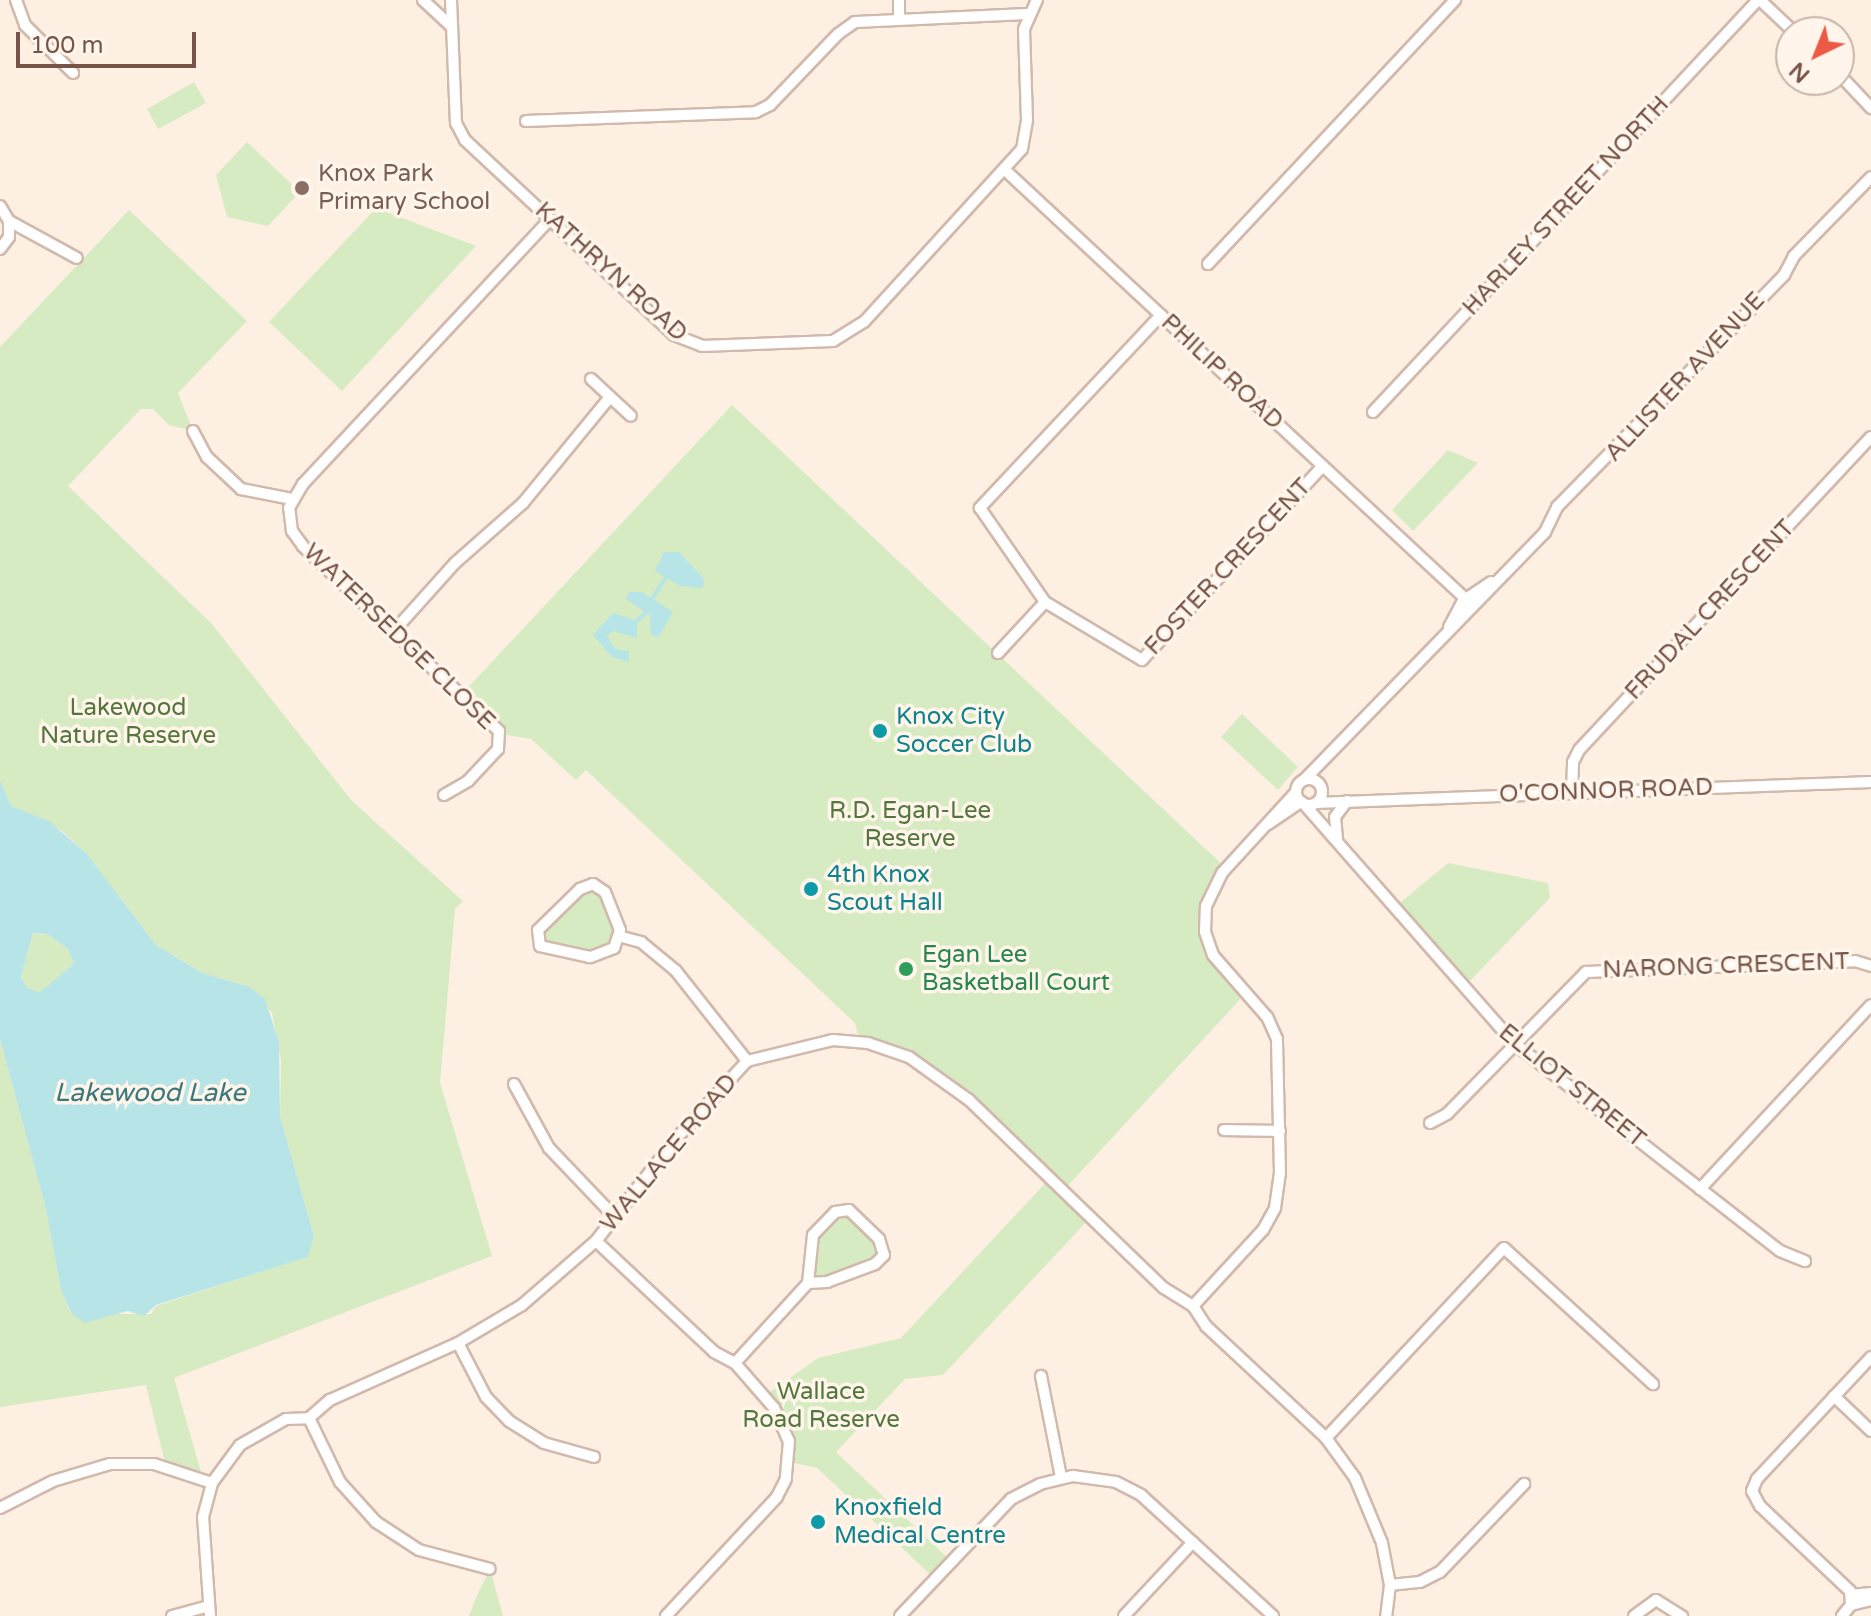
<!DOCTYPE html>
<style>
body{margin:0}
#map{position:relative;width:1871px;height:1616px;overflow:hidden;background:#fdf0e3;font-family:"Varela Round",sans-serif}
div>[style]{position:absolute}
[style*='--x']{left:calc(var(--x)*1px);top:calc(var(--y)*1px);width:calc(var(--w)*1px);rotate:calc(var(--a)*1deg)}
.green>*{inset:0;background:#d6ebc1}
.water>*{inset:0;background:#b7e5e7}
.stream>*{height:4px;margin:-2px;padding:0 2px;transform-origin:2px;border-radius:2px;background:#b7e5e7}
.roads{filter:drop-shadow(2px 0 #d1b9ac) drop-shadow(-2px 0 #d1b9ac) drop-shadow(0 2px #d1b9ac) drop-shadow(0 -2px #d1b9ac)}
.minor>*{height:10px;margin:-5px;padding:0 5px;transform-origin:5px;border-radius:5px;background:#fff}
.minor>.ring{margin:-5px;padding:0;box-sizing:content-box;background:none;border:10px solid #fff;border-radius:50%}
.dots>*{width:22px;height:22px;translate:-50% -50%;box-sizing:border-box;border:4px solid #fff5ea;border-radius:50%}
span{translate:-50% -50%;white-space:nowrap;text-align:center;line-height:1.15;-webkit-text-stroke:7px #fff5ea;paint-order:stroke}
.education-label{font-size:24px;color:#785e54}
.left{translate:0 -50%;text-align:left}
.street-label{font-size:24px;color:#765448}
.park-label{font-size:24px;color:#53763d}
.culture-label{font-size:24px;color:#0d838f}
.leisure-label{font-size:24px;color:#27864d}
.water-label{font-size:26px;color:#3b787c;font-style:italic}
.north{position:absolute;left:1775px;top:16px;width:80px;height:80px;box-sizing:border-box;background:#fff5ea;border:2px solid #c8b5a9;border-radius:50%;rotate:223deg;font-size:22px;font-weight:700;line-height:32px;text-align:center;color:#765448}
.north::after{content:'';display:block;margin:auto;width:28px;height:36px;background:#ec5944;clip-path:polygon(50% 0,100% 100%,50% 72%,0 100%)}
.scale{position:absolute;left:16px;top:32px;width:180px;height:36px;box-sizing:border-box;border:4px solid #765448;border-top:0;padding-left:10px;font-size:24px;line-height:28px;white-space:nowrap;color:#765448;-webkit-text-stroke:6px #fff5ea;paint-order:stroke}
</style>
<div id="map">
<div class="green">
<div style="clip-path:polygon(194px 82px,206px 103px,158px 129px,147px 109px)"></div>
<div style="clip-path:polygon(247px 142px,300px 192px,268px 226px,227px 217px,216px 175px)"></div>
<div style="clip-path:polygon(376px 208px,476px 246px,342px 391px,269px 322px)"></div>
<div style="clip-path:polygon(129px 210px,247px 321px,178px 393px,193px 431px,169px 425px,153px 409px,141px 409px,68px 486px,211px 623px,352px 801px,463px 901px,455px 909px,440px 1083px,492px 1256px,174px 1378px,203px 1479px,166px 1467px,146px 1385px,0 1407px,0 1039px,46px 1210px,61px 1290px,71px 1314px,151px 1314px,156px 1306px,307px 1257px,314px 1236px,280px 1116px,281px 1060px,272px 1013px,250px 987px,202px 973px,156px 945px,87px 854px,61px 830px,11px 806px,0 780px,0 347px)"></div>
<div style="clip-path:polygon(732px 405px,1226px 868px,1206px 906px,1208px 943px,1246px 993px,1063px 1191px,1090px 1218px,943px 1375px,905px 1379px,836px 1452px,951px 1561px,935px 1579px,817px 1468px,790px 1462px,790px 1448px,763px 1397px,818px 1358px,901px 1338px,1049px 1179px,923px 1065px,860px 1042px,855px 1023px,586px 770px,576px 780px,531px 739px,501px 734px,461px 695px)"></div>
<div style="clip-path:polygon(1448px 450px,1478px 463px,1413px 531px,1392px 510px)"></div>
<div style="clip-path:polygon(1242px 714px,1298px 767px,1278px 790px,1221px 737px)"></div>
<div style="clip-path:polygon(1448px 863px,1548px 883px,1550px 898px,1464px 987px,1395px 907px)"></div>
<div style="clip-path:polygon(597px 885px,620px 930px,603px 955px,548px 951px,538px 930px,580px 889px)"></div>
<div style="clip-path:polygon(33px 933px,47px 934px,68px 949px,75px 964px,41px 992px,27px 988px,21px 977px)"></div>
<div style="clip-path:polygon(845px 1209px,879px 1239px,881px 1259px,815px 1284px,808px 1268px,812px 1241px)"></div>
<div style="clip-path:polygon(490px 1569px,503px 1616px,469px 1616px,477px 1595px)"></div>
</div>
<div class="water">
<div style="clip-path:polygon(664px 552px,679px 552px,704px 579px,703px 588px,680px 586px,655px 571px)"></div>
<div style="clip-path:polygon(629px 592px,642px 592px,673px 612px,659px 637px,651px 635px,650px 615px,626px 599px)"></div>
<div style="clip-path:polygon(613px 613px,637px 621px,637px 638px,613px 631px,607px 636px,615px 649px,629px 651px,629px 662px,612px 657px,593px 635px)"></div>
<div style="clip-path:polygon(evenodd,0 780px,11px 806px,49px 821px,87px 854px,156px 945px,202px 973px,250px 987px,265px 999px,279px 1042px,280px 1116px,314px 1236px,308px 1257px,156px 1305px,144px 1316px,128px 1311px,84px 1323px,71px 1313px,61px 1290px,46px 1210px,0 1039px,0 780px,33px 933px,47px 934px,68px 949px,74px 964px,40px 992px,27px 988px,21px 977px,33px 933px)"></div>
</div>
<div class="stream">
<div style="--x:652;--y:599;--w:25;--a:-58"></div>
<div style="--x:637;--y:621;--w:13;--a:-42"></div>
</div>
<div class="roads">
<div class="minor">
<div style="--x:16;--y:0;--w:27;--a:70"></div>
<div style="--x:25;--y:25;--w:68;--a:45"></div>
<div style="--x:423;--y:0;--w:40;--a:43"></div>
<div style="--x:451;--y:0;--w:123;--a:87.7"></div>
<div style="--x:456;--y:123;--w:19;--a:62"></div>
<div style="--x:465;--y:140;--w:286;--a:43"></div>
<div style="--x:674;--y:335;--w:30;--a:21"></div>
<div style="--x:702;--y:346;--w:131;--a:-2.2"></div>
<div style="--x:833;--y:341;--w:36;--a:-32"></div>
<div style="--x:864;--y:322;--w:234;--a:-47.6"></div>
<div style="--x:1022;--y:149;--w:29;--a:-80"></div>
<div style="--x:1027;--y:120;--w:91;--a:-91.9"></div>
<div style="--x:1024;--y:29;--w:32;--a:-66"></div>
<div style="--x:899;--y:0;--w:18;--a:90"></div>
<div style="--x:1760;--y:0;--w:47;--a:43.3"></div>
<div style="--x:1839;--y:74;--w:47;--a:46.7"></div>
<div style="--x:526;--y:121;--w:230;--a:-2.2"></div>
<div style="--x:756;--y:112;--w:16;--a:-27"></div>
<div style="--x:770;--y:105;--w:98;--a:-46.2"></div>
<div style="--x:838;--y:34;--w:21;--a:-35"></div>
<div style="--x:855;--y:22;--w:172;--a:-2.7"></div>
<div style="--x:1005;--y:170;--w:637;--a:42.96"></div>
<div style="--x:0;--y:206;--w:17;--a:59"></div>
<div style="--x:9;--y:221;--w:77;--a:28.6"></div>
<div style="--x:0;--y:249;--w:15;--a:-53"></div>
<div style="--x:9;--y:237;--w:16;--a:-90"></div>
<div style="--x:1208;--y:264;--w:362;--a:-46.9"></div>
<div style="--x:1161;--y:315;--w:265;--a:133.2"></div>
<div style="--x:980;--y:508;--w:114;--a:55.3"></div>
<div style="--x:1045;--y:602;--w:113;--a:30.9"></div>
<div style="--x:1142;--y:660;--w:265;--a:-47"></div>
<div style="--x:591;--y:379;--w:54;--a:42.8"></div>
<div style="--x:1373;--y:412;--w:564;--a:-46.94"></div>
<div style="--x:193;--y:431;--w:30;--a:62"></div>
<div style="--x:207;--y:457;--w:47;--a:43.3"></div>
<div style="--x:241;--y:489;--w:52;--a:11.1"></div>
<div style="--x:1449;--y:627;--w:30;--a:-62"></div>
<div style="--x:1463;--y:601;--w:34;--a:-34"></div>
<div style="--x:394;--y:631;--w:91;--a:-48.1"></div>
<div style="--x:455;--y:563;--w:91;--a:-41.4"></div>
<div style="--x:523;--y:503;--w:137;--a:-50.6"></div>
<div style="--x:998;--y:653;--w:69;--a:-47.3"></div>
<div class="ring" style="left:1296px;top:779px;width:16px;height:16px"></div>
<div style="--x:1304;--y:780;--w:346;--a:-45.8"></div>
<div style="--x:1545;--y:532;--w:28;--a:-64"></div>
<div style="--x:1557;--y:507;--w:325;--a:-45.6"></div>
<div style="--x:1784;--y:275;--w:21;--a:-62"></div>
<div style="--x:1794;--y:256;--w:110;--a:-45.7"></div>
<div style="--x:1572;--y:792;--w:30;--a:-88"></div>
<div style="--x:1573;--y:762;--w:13;--a:-63"></div>
<div style="--x:1579;--y:750;--w:428;--a:-47"></div>
<div style="--x:444;--y:795;--w:28;--a:-30"></div>
<div style="--x:468;--y:781;--w:44;--a:-46.8"></div>
<div style="--x:498;--y:749;--w:18;--a:-87"></div>
<div style="--x:499;--y:731;--w:270;--a:-136.7"></div>
<div style="--x:303;--y:546;--w:19;--a:-126"></div>
<div style="--x:292;--y:531;--w:23;--a:-97"></div>
<div style="--x:289;--y:508;--w:28;--a:-60"></div>
<div style="--x:303;--y:484;--w:362;--a:-47"></div>
<div style="--x:1303;--y:803;--w:321;--a:48.7"></div>
<div style="--x:1515;--y:1044;--w:336;--a:38"></div>
<div style="--x:1780;--y:1251;--w:27;--a:22"></div>
<div style="--x:1316;--y:803;--w:555;--a:-2.17"></div>
<div style="--x:1268;--y:824;--w:40;--a:-34"></div>
<div style="--x:1337;--y:839;--w:22;--a:-95"></div>
<div style="--x:1335;--y:817;--w:20;--a:-53"></div>
<div style="--x:593;--y:884;--w:14;--a:34"></div>
<div style="--x:605;--y:892;--w:41;--a:68.5"></div>
<div style="--x:620;--y:930;--w:19;--a:108"></div>
<div style="--x:614;--y:948;--w:26;--a:159"></div>
<div style="--x:590;--y:957;--w:51;--a:-167.6"></div>
<div style="--x:540;--y:946;--w:16;--a:-97"></div>
<div style="--x:538;--y:930;--w:59;--a:-44.3"></div>
<div style="--x:580;--y:889;--w:14;--a:-21"></div>
<div style="--x:622;--y:937;--w:20;--a:15"></div>
<div style="--x:641;--y:942;--w:45;--a:39.6"></div>
<div style="--x:676;--y:971;--w:115;--a:51.7"></div>
<div style="--x:514;--y:1084;--w:73;--a:61.3"></div>
<div style="--x:549;--y:1148;--w:95;--a:46.3"></div>
<div style="--x:1430;--y:1123;--w:19;--a:-28"></div>
<div style="--x:1447;--y:1114;--w:199;--a:-45.6"></div>
<div style="--x:1586;--y:972;--w:269;--a:-2.3"></div>
<div style="--x:1855;--y:961;--w:17;--a:17"></div>
<div style="--x:1224;--y:1130;--w:56;--a:1"></div>
<div style="--x:1700;--y:1189;--w:251;--a:-47.1"></div>
<div style="--x:849;--y:1210;--w:42;--a:44"></div>
<div style="--x:879;--y:1239;--w:17;--a:73"></div>
<div style="--x:884;--y:1255;--w:13;--a:135"></div>
<div style="--x:875;--y:1264;--w:51;--a:159.4"></div>
<div style="--x:827;--y:1282;--w:19;--a:177"></div>
<div style="--x:808;--y:1283;--w:48;--a:-84.1"></div>
<div style="--x:813;--y:1235;--w:32;--a:-46"></div>
<div style="--x:835;--y:1212;--w:14;--a:-8"></div>
<div style="--x:596;--y:1241;--w:162;--a:43.2"></div>
<div style="--x:714;--y:1352;--w:24;--a:28"></div>
<div style="--x:735;--y:1363;--w:60;--a:49.1"></div>
<div style="--x:774;--y:1408;--w:36;--a:66"></div>
<div style="--x:789;--y:1441;--w:38;--a:95"></div>
<div style="--x:786;--y:1479;--w:20;--a:117"></div>
<div style="--x:777;--y:1497;--w:163;--a:133"></div>
<div style="--x:1193;--y:1306;--w:103;--a:-47.4"></div>
<div style="--x:1263;--y:1230;--w:25;--a:-61"></div>
<div style="--x:1275;--y:1208;--w:35;--a:-82"></div>
<div style="--x:1280;--y:1173;--w:134;--a:-91.3"></div>
<div style="--x:1277;--y:1039;--w:24;--a:-114"></div>
<div style="--x:1267;--y:1017;--w:82;--a:-131.1"></div>
<div style="--x:1213;--y:955;--w:24;--a:-109"></div>
<div style="--x:1205;--y:932;--w:26;--a:-88"></div>
<div style="--x:1206;--y:906;--w:37;--a:-64"></div>
<div style="--x:1222;--y:873;--w:110;--a:-47.6"></div>
<div style="--x:458;--y:1343;--w:61;--a:62.6"></div>
<div style="--x:486;--y:1397;--w:33;--a:46"></div>
<div style="--x:509;--y:1421;--w:41;--a:32.2"></div>
<div style="--x:544;--y:1443;--w:52;--a:15.6"></div>
<div style="--x:735;--y:1363;--w:108;--a:-47.6"></div>
<div style="--x:1041;--y:1376;--w:103;--a:78.8"></div>
<div style="--x:1834;--y:1396;--w:51;--a:43.4"></div>
<div style="--x:309;--y:1418;--w:71;--a:64.2"></div>
<div style="--x:340;--y:1482;--w:54;--a:48"></div>
<div style="--x:376;--y:1522;--w:51;--a:33.1"></div>
<div style="--x:419;--y:1550;--w:73;--a:15"></div>
<div style="--x:1326;--y:1438;--w:260;--a:-46.9"></div>
<div style="--x:1504;--y:1248;--w:202;--a:42.4"></div>
<div style="--x:0;--y:1508;--w:59;--a:-27"></div>
<div style="--x:53;--y:1481;--w:59;--a:-16.6"></div>
<div style="--x:110;--y:1464;--w:44;--a:0"></div>
<div style="--x:154;--y:1464;--w:61;--a:18.1"></div>
<div style="--x:1390;--y:1585;--w:30;--a:-6"></div>
<div style="--x:1420;--y:1582;--w:22;--a:-27"></div>
<div style="--x:1440;--y:1572;--w:122;--a:-46.3"></div>
<div style="--x:1851;--y:1595;--w:20;--a:-6"></div>
<div style="--x:1851;--y:1605;--w:21;--a:-14"></div>
<div style="--x:172;--y:1616;--w:35;--a:-15"></div>
<div style="--x:210;--y:1616;--w:99;--a:-94"></div>
<div style="--x:203;--y:1517;--w:35;--a:-75"></div>
<div style="--x:212;--y:1483;--w:47;--a:-53.6"></div>
<div style="--x:240;--y:1445;--w:53;--a:-29.5"></div>
<div style="--x:286;--y:1419;--w:23;--a:-2"></div>
<div style="--x:309;--y:1418;--w:28;--a:-41"></div>
<div style="--x:330;--y:1400;--w:140;--a:-24"></div>
<div style="--x:458;--y:1343;--w:74;--a:-30.7"></div>
<div style="--x:522;--y:1305;--w:98;--a:-40.9"></div>
<div style="--x:596;--y:1241;--w:127;--a:-52"></div>
<div style="--x:674;--y:1141;--w:108;--a:-47.6"></div>
<div style="--x:747;--y:1061;--w:89;--a:-13.7"></div>
<div style="--x:833;--y:1040;--w:35;--a:5"></div>
<div style="--x:868;--y:1043;--w:43;--a:18.9"></div>
<div style="--x:909;--y:1057;--w:74;--a:35.6"></div>
<div style="--x:969;--y:1100;--w:271;--a:44"></div>
<div style="--x:1164;--y:1288;--w:34;--a:32"></div>
<div style="--x:1193;--y:1306;--w:24;--a:57"></div>
<div style="--x:1206;--y:1326;--w:164;--a:43"></div>
<div style="--x:1326;--y:1438;--w:49;--a:54.1"></div>
<div style="--x:1355;--y:1478;--w:70;--a:67.4"></div>
<div style="--x:1382;--y:1543;--w:43;--a:79.2"></div>
<div style="--x:1390;--y:1585;--w:31;--a:97"></div>
<div style="--x:900;--y:1616;--w:161;--a:-46.5"></div>
<div style="--x:1011;--y:1499;--w:33;--a:-27"></div>
<div style="--x:1040;--y:1484;--w:34;--a:-14"></div>
<div style="--x:1073;--y:1476;--w:43;--a:7.9"></div>
<div style="--x:1116;--y:1482;--w:28;--a:27"></div>
<div style="--x:1141;--y:1495;--w:179;--a:42.5"></div>
<div style="--x:1124;--y:1616;--w:101;--a:-47"></div>
<div style="--x:1634;--y:1616;--w:27;--a:-36"></div>
<div style="--x:1656;--y:1600;--w:31;--a:32"></div>
<div style="--x:1842;--y:1616;--w:14;--a:-51"></div>
<div style="--x:1851;--y:1605;--w:14;--a:-94"></div>
<div style="--x:1850;--y:1591;--w:124;--a:-136.6"></div>
<div style="--x:1760;--y:1506;--w:17;--a:-118"></div>
<div style="--x:1752;--y:1491;--w:13;--a:-67"></div>
<div style="--x:1757;--y:1479;--w:167;--a:-46.9"></div>
</div>
</div>
<div class="dots">
<div style="left:302px;top:188px;background:#8d6e63"></div>
<div style="left:880px;top:731px;background:#0f9aa8"></div>
<div style="left:811px;top:889px;background:#0f9aa8"></div>
<div style="left:906px;top:969px;background:#2e9e5b"></div>
<div style="left:818px;top:1522px;background:#0f9aa8"></div>
</div>
<div class="education-label">
<span class="left" style="left:318px;top:188px">Knox Park<br>Primary School</span>
</div>
<div class="street-label">
<span style="left:1566px;top:206px;rotate:-47deg">HARLEY STREET NORTH</span>
<span style="left:611px;top:272px;rotate:42deg">KATHRYN ROAD</span>
<span style="left:1222px;top:372px;rotate:43deg">PHILIP ROAD</span>
<span style="left:1685px;top:377px;rotate:-47deg">ALLISTER AVENUE</span>
<span style="left:1228px;top:567px;rotate:-47deg">FOSTER CRESCENT</span>
<span style="left:1710px;top:610px;rotate:-47deg">FRUDAL CRESCENT</span>
<span style="left:399px;top:637px;rotate:44deg">WATERSEDGE CLOSE</span>
<span style="left:1606px;top:791px;rotate:-2deg">O'CONNOR ROAD</span>
<span style="left:1726px;top:966px;rotate:-2deg">NARONG CRESCENT</span>
<span style="left:1572px;top:1086px;rotate:39deg">ELLIOT STREET</span>
<span style="left:669px;top:1153px;rotate:-50deg">WALLACE ROAD</span>
</div>
<div class="park-label">
<span style="left:128px;top:722px">Lakewood<br>Nature Reserve</span>
<span style="left:910px;top:825px">R.D. Egan-Lee<br>Reserve</span>
<span style="left:821px;top:1406px">Wallace<br>Road Reserve</span>
</div>
<div class="culture-label">
<span class="left" style="left:896px;top:731px">Knox City<br>Soccer Club</span>
<span class="left" style="left:827px;top:889px">4th Knox<br>Scout Hall</span>
<span class="left" style="left:834px;top:1522px">Knoxfield<br>Medical Centre</span>
</div>
<div class="leisure-label">
<span class="left" style="left:922px;top:969px">Egan Lee<br>Basketball Court</span>
</div>
<div class="water-label">
<span style="left:150px;top:1093px">Lakewood Lake</span>
</div>
<div class="north">N</div>
<div class="scale">100 m</div>
</div>
